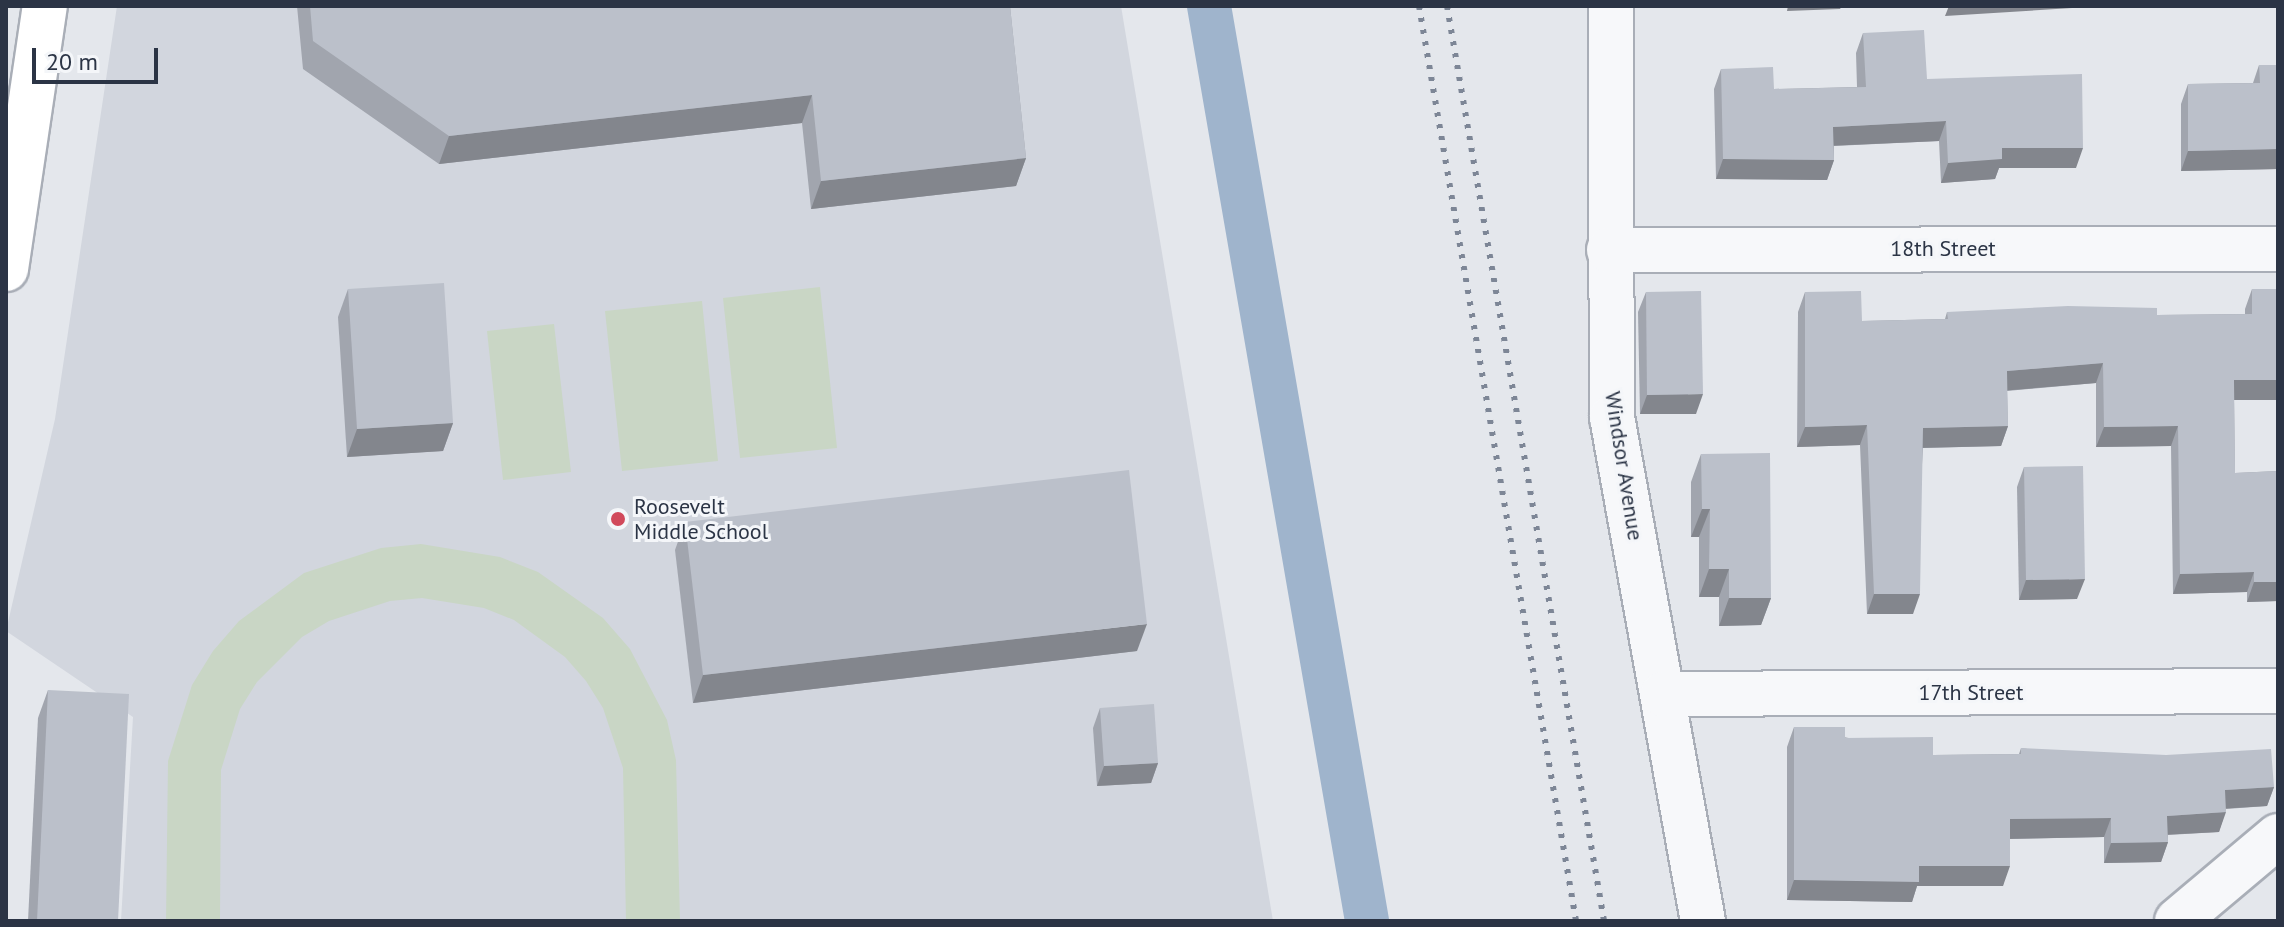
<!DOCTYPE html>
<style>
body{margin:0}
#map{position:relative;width:2284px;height:927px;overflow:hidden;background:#e4e7ec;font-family:"PT Sans",sans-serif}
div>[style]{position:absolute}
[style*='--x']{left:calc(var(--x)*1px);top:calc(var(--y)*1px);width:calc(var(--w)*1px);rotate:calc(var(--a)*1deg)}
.built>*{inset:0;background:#d2d6de}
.green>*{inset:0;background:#c9d6c5}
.canal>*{height:44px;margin:-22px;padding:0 22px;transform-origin:22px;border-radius:22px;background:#9fb4cc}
.roads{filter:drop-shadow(2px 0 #a9aeb7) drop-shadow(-2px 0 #a9aeb7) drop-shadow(0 2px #a9aeb7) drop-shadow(0 -2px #a9aeb7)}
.minor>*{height:44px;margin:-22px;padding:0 22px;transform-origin:22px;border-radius:22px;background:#f7f8fa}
.major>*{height:44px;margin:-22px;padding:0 22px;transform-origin:22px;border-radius:22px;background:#fff}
.rail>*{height:6px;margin-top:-3px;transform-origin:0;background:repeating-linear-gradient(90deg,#7d8696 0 4px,transparent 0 12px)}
.wall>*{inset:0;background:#a1a5ae}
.shaded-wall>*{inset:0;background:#83868d}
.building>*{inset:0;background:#bbc0ca}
.dots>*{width:22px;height:22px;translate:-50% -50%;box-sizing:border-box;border:4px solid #f4f6f9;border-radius:50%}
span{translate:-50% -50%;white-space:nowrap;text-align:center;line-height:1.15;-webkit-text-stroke:6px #f4f6f9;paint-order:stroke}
.street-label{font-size:22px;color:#2b3445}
.poi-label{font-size:22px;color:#2b3445}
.left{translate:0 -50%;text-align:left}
.frame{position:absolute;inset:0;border:8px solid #2b3445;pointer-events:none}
.scale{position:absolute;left:32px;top:48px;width:126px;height:36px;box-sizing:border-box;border:4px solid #2b3445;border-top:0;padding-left:10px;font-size:24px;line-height:28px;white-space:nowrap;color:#2b3445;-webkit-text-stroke:6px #f4f6f9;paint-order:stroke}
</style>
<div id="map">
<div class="built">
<div style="clip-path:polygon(117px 6px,1121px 6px,1273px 921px,121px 921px,133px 717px,6px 631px,55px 419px)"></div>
</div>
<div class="green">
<div style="clip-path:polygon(820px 287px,837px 448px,740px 458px,723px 298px)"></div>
<div style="clip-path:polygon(702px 301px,718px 461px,622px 471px,605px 311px)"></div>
<div style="clip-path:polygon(554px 324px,571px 472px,503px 480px,487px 331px)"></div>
<div style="clip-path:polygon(421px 544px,500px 557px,538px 572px,603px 618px,630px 649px,667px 720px,676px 760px,680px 921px,626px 921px,623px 768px,603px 708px,586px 681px,565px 657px,514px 620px,484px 608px,422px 598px,390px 601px,329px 621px,302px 637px,257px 682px,240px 709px,221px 770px,220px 921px,166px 921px,168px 761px,192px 685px,213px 651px,239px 621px,304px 573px,381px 548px)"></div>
</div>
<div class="canal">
<div style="--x:1209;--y:6;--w:929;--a:80.2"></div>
</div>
<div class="roads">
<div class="minor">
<div style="--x:1611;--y:6;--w:411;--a:89.9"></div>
<div style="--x:1612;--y:417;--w:512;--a:79.77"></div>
<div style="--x:1609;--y:250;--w:669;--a:-0.09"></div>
<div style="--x:1663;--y:694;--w:615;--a:-0.28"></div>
<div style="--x:2177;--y:921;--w:132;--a:-40.1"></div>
</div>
<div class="major">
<div style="--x:6;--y:269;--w:266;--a:-81.6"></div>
</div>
</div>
<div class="rail">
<div style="--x:1419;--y:6;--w:928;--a:80.26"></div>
<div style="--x:1447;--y:6;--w:928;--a:80.26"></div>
</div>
<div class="wall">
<div style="clip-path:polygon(297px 6px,1010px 6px,1026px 158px,1016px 186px,811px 209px,802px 123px,439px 164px,303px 69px)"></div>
<div style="clip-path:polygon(1863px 33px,1927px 79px,2076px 168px,1999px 168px,1995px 179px,1941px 183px,1939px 141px,1834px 146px,1834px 160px,1827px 180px,1716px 179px,1714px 89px,1721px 69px,1774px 89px,1857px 87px,1856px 53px)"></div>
<div style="clip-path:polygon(2259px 65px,2278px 65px,2278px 169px,2181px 171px,2181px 104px,2188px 84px,2253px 83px)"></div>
<div style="clip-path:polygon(348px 289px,453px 423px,443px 451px,347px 457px,338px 317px)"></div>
<div style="clip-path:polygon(2252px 289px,2278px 289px,2278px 400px,2234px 400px,2235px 473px,2278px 471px,2278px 601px,2247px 602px,2247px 592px,2173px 594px,2171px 446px,2096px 447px,2096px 383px,2007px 391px,2008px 426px,2001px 446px,1923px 448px,1913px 614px,1867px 614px,1860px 445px,1797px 447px,1798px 312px,1805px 292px,1862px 321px,1945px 319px,1947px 312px,2157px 315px,2245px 314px,2245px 309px)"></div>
<div style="clip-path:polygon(1646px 292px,1696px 414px,1640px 414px,1638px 312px)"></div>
<div style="clip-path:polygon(1701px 454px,1771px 598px,1761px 625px,1719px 626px,1719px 597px,1699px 597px,1699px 537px,1691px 537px,1691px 482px)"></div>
<div style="clip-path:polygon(2024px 467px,2077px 599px,2019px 600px,2017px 487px)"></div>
<div style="clip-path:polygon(685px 522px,1137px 651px,693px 703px,675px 550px)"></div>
<div style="clip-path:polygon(48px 690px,118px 921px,28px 921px,38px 718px)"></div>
<div style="clip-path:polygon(1100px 708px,1158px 763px,1151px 783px,1097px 786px,1093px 728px)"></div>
<div style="clip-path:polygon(1794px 727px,1933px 755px,2019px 754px,2021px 748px,2274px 787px,2267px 806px,2226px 809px,2219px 832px,2168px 835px,2168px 842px,2161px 862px,2104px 863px,2104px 837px,2010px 839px,2003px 886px,1917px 886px,1912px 902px,1787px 900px,1787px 747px)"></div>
</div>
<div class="shaded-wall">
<div style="clip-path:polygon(1518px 6px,1574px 6px,1574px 8px,1517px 8px)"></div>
<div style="clip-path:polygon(1788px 6px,1842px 6px,1840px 9px,1787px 11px)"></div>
<div style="clip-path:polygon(1949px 6px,2073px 6px,2072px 8px,1945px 16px)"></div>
<div style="clip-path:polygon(812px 95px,802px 123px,439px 164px,449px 136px)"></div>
<div style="clip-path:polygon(1946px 121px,1939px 141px,1826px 146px,1833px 127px)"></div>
<div style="clip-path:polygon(2002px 148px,2083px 148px,2076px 168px,1999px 168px,1995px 179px,1941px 183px,1948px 163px)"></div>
<div style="clip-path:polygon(2278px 149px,2278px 169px,2181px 171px,2188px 151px)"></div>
<div style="clip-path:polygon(1026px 158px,1016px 186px,811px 209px,821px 181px)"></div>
<div style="clip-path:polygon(1723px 159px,1834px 160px,1827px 180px,1716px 179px)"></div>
<div style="clip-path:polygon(2103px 363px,2096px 383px,2000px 391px,2007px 371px)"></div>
<div style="clip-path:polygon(2234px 380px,2278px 380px,2278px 400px,2226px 400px)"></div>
<div style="clip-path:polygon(1703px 394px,1696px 414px,1640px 414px,1647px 395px)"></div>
<div style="clip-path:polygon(453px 423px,443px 451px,347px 457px,357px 429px)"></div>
<div style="clip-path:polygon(1867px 425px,1860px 445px,1797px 447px,1805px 427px)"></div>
<div style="clip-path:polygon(2008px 426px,2001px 446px,1916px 448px,1923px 428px)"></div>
<div style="clip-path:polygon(2178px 426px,2171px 446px,2096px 447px,2104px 427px)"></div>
<div style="clip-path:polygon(1702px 509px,1710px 509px,1699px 537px,1691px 537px)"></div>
<div style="clip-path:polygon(1709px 569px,1729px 569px,1719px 597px,1699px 597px)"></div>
<div style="clip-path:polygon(2254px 572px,2247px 592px,2173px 594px,2180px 574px)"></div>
<div style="clip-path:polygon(2085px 579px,2077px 599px,2019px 600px,2026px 580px)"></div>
<div style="clip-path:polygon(2254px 582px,2278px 582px,2278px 601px,2247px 602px)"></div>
<div style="clip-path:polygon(1874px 594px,1920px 594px,1913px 614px,1867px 614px)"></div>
<div style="clip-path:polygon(1729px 598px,1771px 598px,1761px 625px,1719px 626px)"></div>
<div style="clip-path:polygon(1147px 624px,1137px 651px,693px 703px,703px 675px)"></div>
<div style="clip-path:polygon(1158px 763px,1151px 783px,1097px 786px,1104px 766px)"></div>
<div style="clip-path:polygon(2274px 787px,2267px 806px,2218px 809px,2225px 790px)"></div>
<div style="clip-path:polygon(2226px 812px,2219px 832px,2160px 835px,2167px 816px)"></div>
<div style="clip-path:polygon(2111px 818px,2104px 837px,2003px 839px,2010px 819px)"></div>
<div style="clip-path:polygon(2168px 842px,2161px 862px,2104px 863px,2111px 843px)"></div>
<div style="clip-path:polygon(1919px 866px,2010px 866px,2003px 886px,1917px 886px,1912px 902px,1787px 900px,1794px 880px)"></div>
</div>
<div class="building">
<div style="clip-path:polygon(310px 6px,1010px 6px,1026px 158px,821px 181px,812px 95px,449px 136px,313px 41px)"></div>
<div style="clip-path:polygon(1924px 30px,1927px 79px,2082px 74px,2083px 148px,2002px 148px,2002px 159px,1948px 163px,1946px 121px,1833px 127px,1834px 160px,1723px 159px,1721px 69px,1773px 67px,1774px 89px,1866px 87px,1863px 33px)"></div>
<div style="clip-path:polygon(2259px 65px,2278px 65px,2278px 149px,2188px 151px,2188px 84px,2260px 83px)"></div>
<div style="clip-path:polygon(444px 283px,453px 423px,357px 429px,348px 289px)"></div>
<div style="clip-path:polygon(2252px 289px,2278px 289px,2278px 380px,2234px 380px,2235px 473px,2278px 471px,2278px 582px,2254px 582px,2254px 572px,2180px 574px,2178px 426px,2104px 427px,2103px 363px,2007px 371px,2008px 426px,1923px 428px,1920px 594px,1874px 594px,1867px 425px,1805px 427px,1805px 292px,1861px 291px,1862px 321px,1948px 319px,1947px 312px,2068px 306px,2157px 308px,2157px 315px,2252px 314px)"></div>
<div style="clip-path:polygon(1701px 291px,1703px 394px,1647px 395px,1646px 292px)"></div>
<div style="clip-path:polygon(1770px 453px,1771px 598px,1729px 598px,1729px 569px,1709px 569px,1710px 509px,1702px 509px,1701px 454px)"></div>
<div style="clip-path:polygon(2083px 466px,2085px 579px,2026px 580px,2024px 467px)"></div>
<div style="clip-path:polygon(1129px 470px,1147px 624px,703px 675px,685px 522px)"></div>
<div style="clip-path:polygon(48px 690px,129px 694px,118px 921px,37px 921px)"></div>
<div style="clip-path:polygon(1154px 704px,1158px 763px,1104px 766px,1100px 708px)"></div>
<div style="clip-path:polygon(1794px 727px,1845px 727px,1845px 738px,1933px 737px,1933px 755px,2021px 754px,2021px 748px,2166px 755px,2271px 749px,2274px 787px,2225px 790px,2226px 812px,2167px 816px,2168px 842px,2111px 843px,2111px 818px,2010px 819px,2010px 866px,1919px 866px,1919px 882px,1794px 880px)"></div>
</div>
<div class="dots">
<div style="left:618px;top:519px;background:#d1495b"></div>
</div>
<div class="street-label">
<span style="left:1943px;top:249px">18th Street</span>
<span style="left:1624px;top:466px;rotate:81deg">Windsor Avenue</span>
<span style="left:1971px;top:693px">17th Street</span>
</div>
<div class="poi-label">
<span class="left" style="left:634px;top:519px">Roosevelt<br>Middle School</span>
</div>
<div class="frame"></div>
<div class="scale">20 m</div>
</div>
